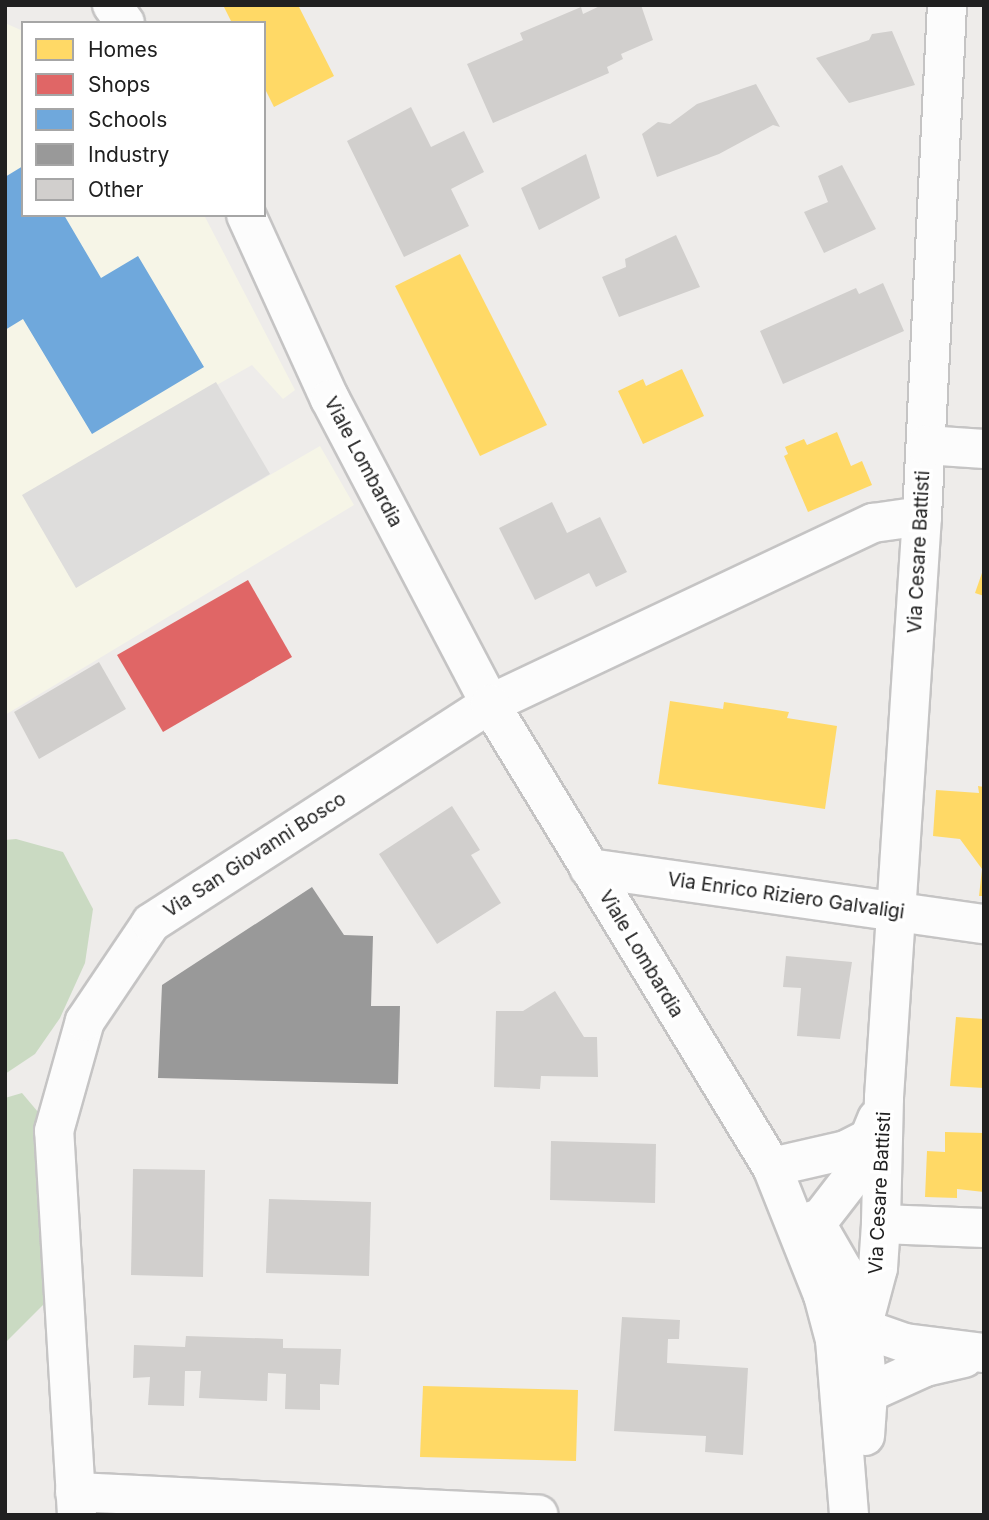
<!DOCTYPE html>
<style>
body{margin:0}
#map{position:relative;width:989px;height:1520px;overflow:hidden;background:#eeecea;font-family:Inter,sans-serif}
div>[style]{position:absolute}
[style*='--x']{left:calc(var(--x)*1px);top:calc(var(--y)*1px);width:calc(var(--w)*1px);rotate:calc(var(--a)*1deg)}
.education>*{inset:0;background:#f6f5e7}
.forest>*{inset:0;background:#cadac2}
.parking>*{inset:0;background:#dedddc}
.homes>*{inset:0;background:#ffd966}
.shops>*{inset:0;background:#e06666}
.schools>*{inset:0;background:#6fa8dc}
.industry>*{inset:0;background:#999}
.building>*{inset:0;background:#d1cfcd}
.roads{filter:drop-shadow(2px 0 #c5c4c4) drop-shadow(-2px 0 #c5c4c4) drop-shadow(0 2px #c5c4c4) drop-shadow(0 -2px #c5c4c4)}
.minor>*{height:38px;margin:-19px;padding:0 19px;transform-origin:19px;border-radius:19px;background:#fcfcfc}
.tertiary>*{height:38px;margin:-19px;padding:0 19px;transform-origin:19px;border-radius:19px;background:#fcfcfc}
span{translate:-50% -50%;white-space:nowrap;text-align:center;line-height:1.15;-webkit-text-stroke:7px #fff;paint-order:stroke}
.street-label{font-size:19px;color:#202020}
.frame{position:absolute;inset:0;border:7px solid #202020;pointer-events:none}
.legend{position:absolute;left:21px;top:21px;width:245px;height:196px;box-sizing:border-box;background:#fff;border:2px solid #a6a6a6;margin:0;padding:9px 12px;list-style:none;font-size:21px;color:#202020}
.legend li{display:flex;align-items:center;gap:14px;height:35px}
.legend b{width:35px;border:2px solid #a6a6a6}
</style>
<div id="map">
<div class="education">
<div style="clip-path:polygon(5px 23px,23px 31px,23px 215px,204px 215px,295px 390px,283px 399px,252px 365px,23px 495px,76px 587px,320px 446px,354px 505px,5px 715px)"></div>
</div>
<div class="forest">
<div style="clip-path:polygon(16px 839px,63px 852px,93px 909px,85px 963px,60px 1018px,35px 1054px,5px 1074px,5px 840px)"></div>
<div style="clip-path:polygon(22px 1093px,38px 1112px,48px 1300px,5px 1343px,5px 1098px)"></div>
</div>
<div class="parking">
<div style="clip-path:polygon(216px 382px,270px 474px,76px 588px,22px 495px)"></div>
</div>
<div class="homes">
<div style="clip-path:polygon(223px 5px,298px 5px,334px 76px,274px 107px,264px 87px,264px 23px,232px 23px)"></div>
<div style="clip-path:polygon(460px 254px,547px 425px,480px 456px,395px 286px)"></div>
<div style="clip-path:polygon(682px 369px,704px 416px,643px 444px,618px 391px,643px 379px,646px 386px)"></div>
<div style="clip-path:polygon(837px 432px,851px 466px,862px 461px,872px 485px,808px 512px,784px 456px,788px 454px,785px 447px,804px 439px,807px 445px)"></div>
<div style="clip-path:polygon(983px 570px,984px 570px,984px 596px,975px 593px)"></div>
<div style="clip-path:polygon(670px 701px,723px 709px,724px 702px,789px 712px,787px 718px,837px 726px,825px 809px,658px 784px)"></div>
<div style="clip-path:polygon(978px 786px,984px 787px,984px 896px,979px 896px,982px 869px,960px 839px,933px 836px,936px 790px,979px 793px)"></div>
<div style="clip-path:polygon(956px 1017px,984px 1019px,984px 1088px,950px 1086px)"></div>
<div style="clip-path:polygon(945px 1132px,984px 1133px,984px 1192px,957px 1189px,957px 1198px,925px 1197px,927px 1151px,945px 1152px)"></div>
<div style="clip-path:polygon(423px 1386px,578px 1390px,576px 1461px,420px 1457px)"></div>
</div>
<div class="shops">
<div style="clip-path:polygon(248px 580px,292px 657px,163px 732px,117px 655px)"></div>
</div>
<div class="schools">
<div style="clip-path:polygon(23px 166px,23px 215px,64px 215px,101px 278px,138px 256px,204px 367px,92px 434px,23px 319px,5px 330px,5px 177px)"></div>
</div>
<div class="industry">
<div style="clip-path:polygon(312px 887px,344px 935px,373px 936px,371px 1006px,400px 1006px,398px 1084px,158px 1078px,162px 985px)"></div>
</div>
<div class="building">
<div style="clip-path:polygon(602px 5px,641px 5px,653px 40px,621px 54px,623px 59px,607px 67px,609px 73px,493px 123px,467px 64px,523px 40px,520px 33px,581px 7px,583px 14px)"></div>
<div style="clip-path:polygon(892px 31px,915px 85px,849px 103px,816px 58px,869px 40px,872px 34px)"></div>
<div style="clip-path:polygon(756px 84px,780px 127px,773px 125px,719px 154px,657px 177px,642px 134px,658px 122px,670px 124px,697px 104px)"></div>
<div style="clip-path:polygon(411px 107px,431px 147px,464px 131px,484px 172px,451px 189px,469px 226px,404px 257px,347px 141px)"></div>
<div style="clip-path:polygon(586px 154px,600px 198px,539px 230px,521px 188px)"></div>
<div style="clip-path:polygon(842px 165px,876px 229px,824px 253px,804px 212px,828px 202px,818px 176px)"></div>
<div style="clip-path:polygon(676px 235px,700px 287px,619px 317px,602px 277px,626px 267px,625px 259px)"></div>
<div style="clip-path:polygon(883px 283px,904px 331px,783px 384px,760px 331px,856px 288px,859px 294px)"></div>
<div style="clip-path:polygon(552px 502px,567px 533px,600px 517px,627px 572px,596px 587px,589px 573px,535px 600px,499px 528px)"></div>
<div style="clip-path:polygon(99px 662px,126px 709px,39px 759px,14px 712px)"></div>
<div style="clip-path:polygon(452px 806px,480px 850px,471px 855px,501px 903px,437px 944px,379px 854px)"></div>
<div style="clip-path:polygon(786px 956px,852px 962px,840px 1039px,797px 1036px,801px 988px,783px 987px)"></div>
<div style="clip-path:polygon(555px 991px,584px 1037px,597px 1037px,598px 1077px,541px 1076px,540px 1089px,494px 1087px,496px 1011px,523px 1011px)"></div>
<div style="clip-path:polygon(551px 1141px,656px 1144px,655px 1203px,550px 1200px)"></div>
<div style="clip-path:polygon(133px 1169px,205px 1170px,203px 1277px,131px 1275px)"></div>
<div style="clip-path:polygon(269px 1199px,371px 1202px,369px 1276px,266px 1273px)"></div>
<div style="clip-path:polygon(622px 1317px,680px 1320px,679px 1339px,668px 1339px,667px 1363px,748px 1368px,743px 1455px,705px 1452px,706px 1436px,614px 1431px)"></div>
<div style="clip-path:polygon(186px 1336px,283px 1339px,283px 1348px,341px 1349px,339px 1385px,320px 1384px,320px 1410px,285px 1409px,286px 1374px,268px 1373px,267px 1401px,199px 1398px,201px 1371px,185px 1371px,184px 1406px,148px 1405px,150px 1377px,133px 1378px,134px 1345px,185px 1347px)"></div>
</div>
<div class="roads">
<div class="minor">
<div style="--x:947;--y:5;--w:512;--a:92.8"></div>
<div style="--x:922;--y:516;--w:583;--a:93.74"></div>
<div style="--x:884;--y:1098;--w:126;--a:91.4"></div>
<div style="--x:881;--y:1224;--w:44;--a:93.9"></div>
<div style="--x:878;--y:1268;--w:62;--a:104.9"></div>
<div style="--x:862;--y:1328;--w:46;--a:19.2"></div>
<div style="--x:905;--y:1343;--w:80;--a:7.2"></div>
<div style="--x:926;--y:445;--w:58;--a:3.9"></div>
<div style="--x:589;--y:868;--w:399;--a:8.1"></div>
<div style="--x:772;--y:1167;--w:76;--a:-12.9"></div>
<div style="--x:846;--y:1150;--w:27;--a:-27"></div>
<div style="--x:881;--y:1224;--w:103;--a:2.2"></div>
<div style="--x:803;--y:1241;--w:83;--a:-52.3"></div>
<div style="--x:854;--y:1175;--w:61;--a:-67.7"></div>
<div style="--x:868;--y:1393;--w:63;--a:-24.5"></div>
<div style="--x:925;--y:1367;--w:40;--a:-13"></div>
<div style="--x:75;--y:1492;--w:464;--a:2.8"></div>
<div style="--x:77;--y:1515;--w:385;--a:-93.4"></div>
<div style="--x:54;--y:1131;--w:114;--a:-74.3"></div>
<div style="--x:85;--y:1021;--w:118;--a:-56"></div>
<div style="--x:151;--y:923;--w:404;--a:-32.9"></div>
<div style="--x:490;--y:704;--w:424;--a:-25.3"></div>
<div style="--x:873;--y:523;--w:49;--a:-8.1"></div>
</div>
<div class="tertiary">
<div style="--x:112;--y:5;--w:22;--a:54"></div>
<div style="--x:246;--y:215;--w:202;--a:65.5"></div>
<div style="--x:330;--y:399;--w:344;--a:62.3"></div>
<div style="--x:490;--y:704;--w:542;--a:58.66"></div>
<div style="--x:772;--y:1167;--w:138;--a:68.3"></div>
<div style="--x:823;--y:1295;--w:47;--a:75.1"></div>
<div style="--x:835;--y:1340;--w:176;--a:85.4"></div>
<div style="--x:814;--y:1220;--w:58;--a:59.9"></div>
<div style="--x:843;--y:1270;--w:61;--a:71.9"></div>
<div style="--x:862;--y:1328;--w:65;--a:84.7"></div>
<div style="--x:868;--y:1393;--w:43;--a:94"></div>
</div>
</div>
<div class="street-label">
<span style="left:363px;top:462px;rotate:62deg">Viale Lombardia</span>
<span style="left:919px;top:552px;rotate:-87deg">Via Cesare Battisti</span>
<span style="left:255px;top:855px;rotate:-33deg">Via San Giovanni Bosco</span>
<span style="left:786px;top:896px;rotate:8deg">Via Enrico Riziero Galvaligi</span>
<span style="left:641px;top:954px;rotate:59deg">Viale Lombardia</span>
<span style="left:880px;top:1193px;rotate:-87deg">Via Cesare Battisti</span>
</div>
<div class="frame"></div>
<ul class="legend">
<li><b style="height:19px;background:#ffd966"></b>Homes</li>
<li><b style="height:19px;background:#e06666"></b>Shops</li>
<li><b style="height:19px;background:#6fa8dc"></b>Schools</li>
<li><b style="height:19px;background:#999"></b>Industry</li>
<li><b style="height:19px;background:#d1cfcd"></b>Other</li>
</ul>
</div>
